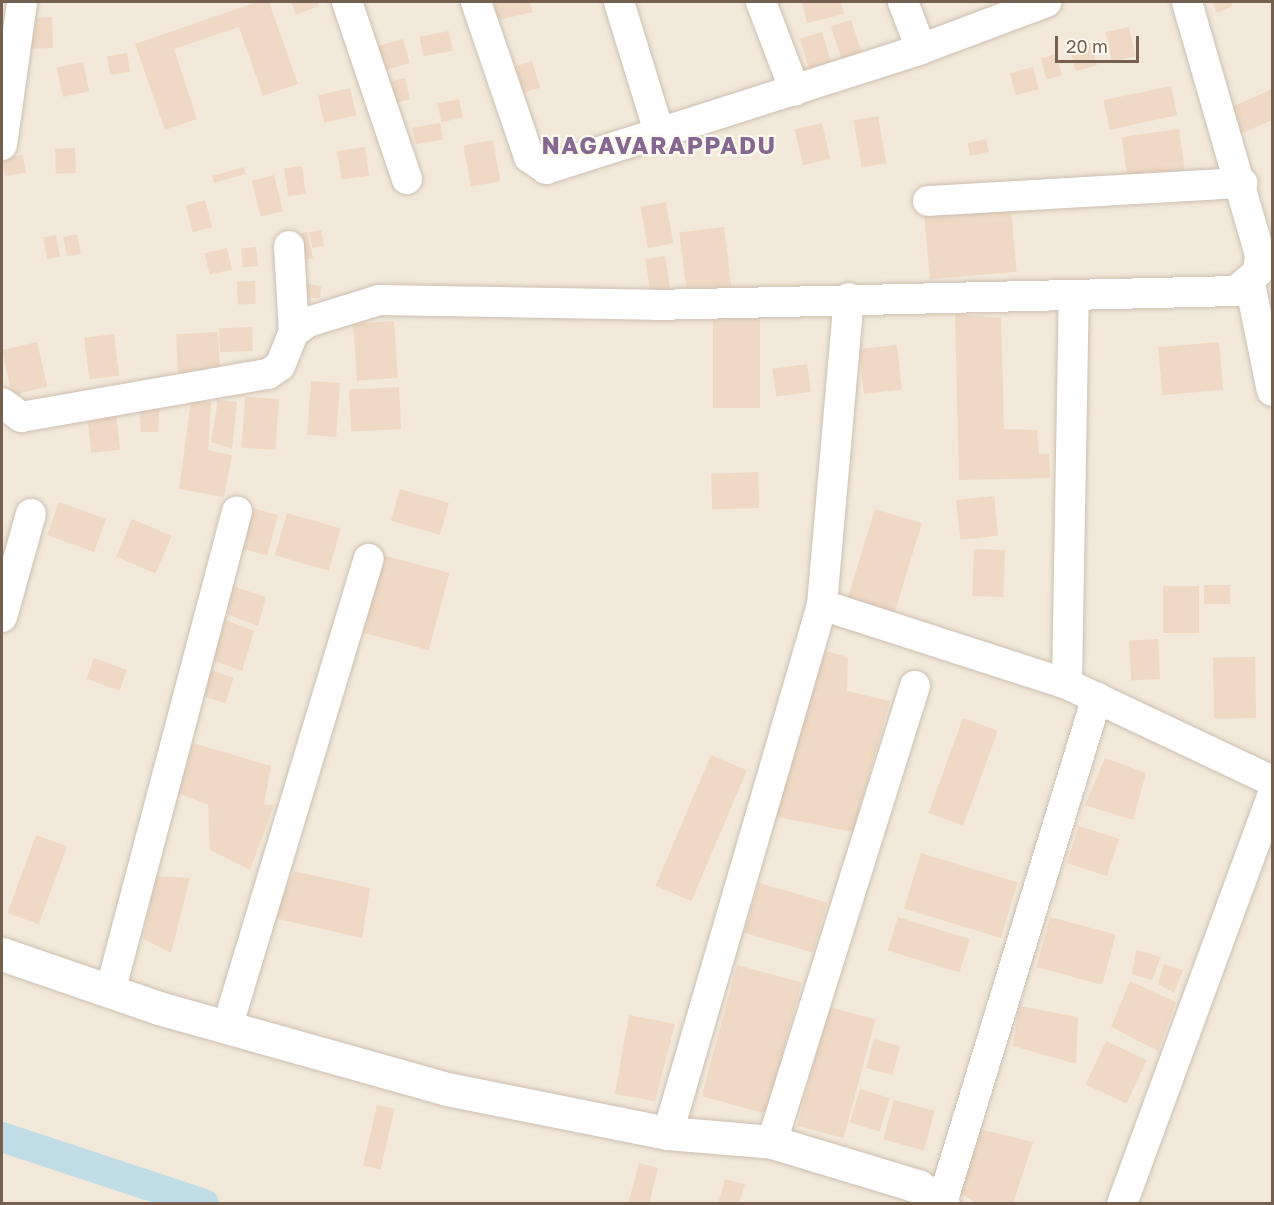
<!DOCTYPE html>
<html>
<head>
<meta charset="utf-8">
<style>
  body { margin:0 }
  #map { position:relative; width:1274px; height:1205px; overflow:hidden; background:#fbf6eb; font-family:"Golos Text",sans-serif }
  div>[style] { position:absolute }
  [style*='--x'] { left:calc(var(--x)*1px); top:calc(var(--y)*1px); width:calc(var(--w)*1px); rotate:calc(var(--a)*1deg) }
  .residential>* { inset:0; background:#f2e9da; transform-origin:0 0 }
  .canal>* { height:30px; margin:-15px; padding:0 15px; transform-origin:15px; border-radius:15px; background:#c0dce4 }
  .building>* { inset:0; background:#efd9c4; transform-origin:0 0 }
  .roads { filter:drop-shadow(0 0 2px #cdbfb1) drop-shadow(0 0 2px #cdbfb1) }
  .minor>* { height:30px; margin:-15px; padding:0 15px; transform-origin:15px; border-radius:15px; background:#fff }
  .secondary>* { height:33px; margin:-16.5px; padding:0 16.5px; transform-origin:16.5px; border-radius:16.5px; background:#fff }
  span { translate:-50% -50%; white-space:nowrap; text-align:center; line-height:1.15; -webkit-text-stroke:4.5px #fefaf1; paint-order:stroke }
  .district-label { font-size:24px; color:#866790; font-weight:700; letter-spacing:1.5px }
  .frame { position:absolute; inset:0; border:3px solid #75604f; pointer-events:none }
  .scale { position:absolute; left:1055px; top:36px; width:84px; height:27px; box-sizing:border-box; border:3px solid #75604f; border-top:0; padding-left:8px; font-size:18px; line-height:21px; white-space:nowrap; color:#75604f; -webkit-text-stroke:4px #fefaf1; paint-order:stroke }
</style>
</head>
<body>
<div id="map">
  <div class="residential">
    <div style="left:2px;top:2px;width:1270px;height:1201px"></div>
  </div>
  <div class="canal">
    <div style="--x:2;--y:1137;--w:213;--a:18.3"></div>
  </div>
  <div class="building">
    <div style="clip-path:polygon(257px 2px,269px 2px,298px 84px,263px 96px,239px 27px,174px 49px,197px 119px,165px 130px,135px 44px)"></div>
    <div style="clip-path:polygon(291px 2px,317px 2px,319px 6px,296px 15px)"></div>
    <div style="clip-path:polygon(489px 2px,530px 2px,533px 12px,494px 21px)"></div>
    <div style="clip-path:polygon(802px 2px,841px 2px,844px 14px,807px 23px)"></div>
    <div style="clip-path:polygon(1212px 2px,1231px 2px,1233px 6px,1217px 13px)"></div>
    <div style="left:52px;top:17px;width:31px;height:32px;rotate:88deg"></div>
    <div style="left:851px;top:20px;width:38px;height:21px;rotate:72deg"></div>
    <div style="left:1129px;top:27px;width:30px;height:24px;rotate:78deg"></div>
    <div style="left:449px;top:31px;width:20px;height:30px;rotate:79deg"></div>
    <div style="left:822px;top:32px;width:39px;height:23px;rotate:73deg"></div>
    <div style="left:403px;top:39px;width:25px;height:29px;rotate:74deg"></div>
    <div style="left:1091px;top:43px;width:23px;height:22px;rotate:75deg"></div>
    <div style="left:127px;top:53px;width:19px;height:20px;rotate:81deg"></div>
    <div style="left:1056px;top:54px;width:22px;height:16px;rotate:74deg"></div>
    <div style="left:532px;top:61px;width:28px;height:27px;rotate:73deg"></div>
    <div style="left:83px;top:62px;width:30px;height:27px;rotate:78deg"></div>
    <div style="left:1033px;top:67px;width:23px;height:24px;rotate:75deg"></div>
    <div style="left:405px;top:78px;width:22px;height:23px;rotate:77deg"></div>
    <div style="left:1171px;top:86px;width:30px;height:69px;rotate:78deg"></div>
    <div style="left:350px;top:88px;width:28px;height:33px;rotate:77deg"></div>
    <div style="clip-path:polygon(1272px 89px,1272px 120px,1229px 139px,1234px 106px)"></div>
    <div style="left:459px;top:99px;width:19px;height:22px;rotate:78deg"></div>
    <div style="left:878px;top:116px;width:48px;height:25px;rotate:80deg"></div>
    <div style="left:440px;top:123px;width:17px;height:28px;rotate:80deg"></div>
    <div style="left:822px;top:123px;width:37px;height:28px;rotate:77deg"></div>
    <div style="left:1179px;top:129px;width:44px;height:58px;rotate:82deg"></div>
    <div style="left:986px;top:139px;width:13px;height:19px;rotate:77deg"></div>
    <div style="left:493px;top:140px;width:42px;height:30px;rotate:80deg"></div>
    <div style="left:365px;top:147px;width:29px;height:28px;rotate:82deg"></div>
    <div style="left:75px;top:148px;width:25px;height:20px;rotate:88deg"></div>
    <div style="left:23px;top:155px;width:18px;height:21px;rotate:81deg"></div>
    <div style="left:302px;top:166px;width:28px;height:18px;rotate:82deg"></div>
    <div style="left:244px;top:167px;width:7px;height:33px;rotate:74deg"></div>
    <div style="left:274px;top:175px;width:37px;height:23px;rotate:76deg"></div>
    <div style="left:205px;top:200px;width:28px;height:20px;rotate:75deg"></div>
    <div style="left:666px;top:202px;width:42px;height:26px;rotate:80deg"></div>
    <div style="left:1011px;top:208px;width:64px;height:87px;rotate:85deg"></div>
    <div style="left:724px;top:227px;width:64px;height:45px;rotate:83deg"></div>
    <div style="left:321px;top:230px;width:16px;height:12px;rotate:79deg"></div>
    <div style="left:307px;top:232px;width:27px;height:16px;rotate:77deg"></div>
    <div style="left:77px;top:234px;width:20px;height:14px;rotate:79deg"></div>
    <div style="left:56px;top:235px;width:22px;height:13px;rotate:80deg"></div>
    <div style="left:256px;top:247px;width:19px;height:15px;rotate:84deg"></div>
    <div style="left:227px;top:248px;width:22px;height:23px;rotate:77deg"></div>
    <div style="left:665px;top:256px;width:45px;height:20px;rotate:81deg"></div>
    <div style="left:255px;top:281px;width:23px;height:18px;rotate:88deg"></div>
    <div style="clip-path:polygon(306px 284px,321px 286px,320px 298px,307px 298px)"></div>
    <div style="left:713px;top:313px;width:47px;height:95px"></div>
    <div style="clip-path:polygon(955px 314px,1001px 318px,1004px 429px,1037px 430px,1039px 454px,1049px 454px,1050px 478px,959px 480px)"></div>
    <div style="left:394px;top:321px;width:57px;height:41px;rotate:86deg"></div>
    <div style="left:252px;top:327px;width:24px;height:33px;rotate:88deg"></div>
    <div style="left:218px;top:332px;width:39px;height:42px;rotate:87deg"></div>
    <div style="left:114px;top:334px;width:42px;height:30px;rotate:83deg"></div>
    <div style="left:37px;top:342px;width:46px;height:36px;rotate:77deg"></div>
    <div style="left:1219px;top:342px;width:48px;height:61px;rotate:85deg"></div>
    <div style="left:897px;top:345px;width:45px;height:38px;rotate:84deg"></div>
    <div style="left:807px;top:364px;width:28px;height:35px;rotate:82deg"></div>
    <div style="left:311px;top:381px;width:29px;height:54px;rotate:4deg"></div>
    <div style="left:399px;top:387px;width:42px;height:50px;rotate:87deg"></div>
    <div style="left:279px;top:399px;width:51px;height:34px;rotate:94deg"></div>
    <div style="clip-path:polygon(218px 400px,237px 402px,232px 449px,211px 442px)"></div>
    <div style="clip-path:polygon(191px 401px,211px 402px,208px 450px,232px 455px,224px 497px,179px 489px)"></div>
    <div style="clip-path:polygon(139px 409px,159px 409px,158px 432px,141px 432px)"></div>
    <div style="left:116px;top:411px;width:39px;height:29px;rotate:84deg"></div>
    <div style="left:758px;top:472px;width:36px;height:47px;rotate:88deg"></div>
    <div style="left:400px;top:489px;width:51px;height:33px;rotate:16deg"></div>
    <div style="left:994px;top:496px;width:40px;height:38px;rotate:84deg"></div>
    <div style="left:59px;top:502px;width:50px;height:35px;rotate:20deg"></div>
    <div style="left:252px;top:508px;width:27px;height:42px;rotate:15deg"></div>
    <div style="left:875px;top:509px;width:49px;height:93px;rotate:17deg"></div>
    <div style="left:287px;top:513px;width:56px;height:44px;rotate:16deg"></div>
    <div style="left:132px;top:519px;width:43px;height:41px;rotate:23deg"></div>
    <div style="left:974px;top:549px;width:31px;height:47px;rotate:2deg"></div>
    <div style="left:375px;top:553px;width:77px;height:80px;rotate:15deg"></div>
    <div style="left:1204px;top:585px;width:26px;height:19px"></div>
    <div style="clip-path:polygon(233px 586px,266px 597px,258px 626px,227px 614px)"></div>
    <div style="left:1163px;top:586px;width:36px;height:47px"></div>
    <div style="clip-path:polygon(224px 619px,254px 631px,242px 671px,213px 660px)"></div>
    <div style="left:1158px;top:639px;width:40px;height:29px;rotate:87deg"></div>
    <div style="clip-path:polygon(818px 649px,848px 657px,847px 691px,890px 701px,853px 832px,767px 815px)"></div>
    <div style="left:1255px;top:657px;width:61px;height:42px;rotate:89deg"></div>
    <div style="left:94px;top:658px;width:35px;height:22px;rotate:20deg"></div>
    <div style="left:207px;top:669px;width:28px;height:27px;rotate:18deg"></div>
    <div style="left:963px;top:718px;width:37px;height:101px;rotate:20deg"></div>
    <div style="clip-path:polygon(193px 743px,271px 766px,264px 804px,274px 805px,250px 870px,210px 850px,208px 805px,178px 793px)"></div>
    <div style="left:711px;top:755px;width:39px;height:142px;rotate:23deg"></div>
    <div style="clip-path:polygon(1105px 758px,1146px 773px,1133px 820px,1085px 805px)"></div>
    <div style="left:1079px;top:826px;width:42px;height:39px;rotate:18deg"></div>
    <div style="left:36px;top:835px;width:33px;height:83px;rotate:20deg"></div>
    <div style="left:921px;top:853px;width:101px;height:58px;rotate:17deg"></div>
    <div style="clip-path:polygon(294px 871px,370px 888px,362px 938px,274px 918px)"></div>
    <div style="clip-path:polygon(156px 876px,190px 878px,171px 953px,143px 939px)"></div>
    <div style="left:759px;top:883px;width:71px;height:52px;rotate:16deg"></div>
    <div style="left:898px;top:917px;width:75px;height:35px;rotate:17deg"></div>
    <div style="left:1050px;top:917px;width:68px;height:52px;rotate:15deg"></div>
    <div style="clip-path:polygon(1136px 950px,1161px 957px,1152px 980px,1132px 974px)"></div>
    <div style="clip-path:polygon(1164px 964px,1183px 970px,1174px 993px,1158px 984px)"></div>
    <div style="left:737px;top:965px;width:67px;height:136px;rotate:15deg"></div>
    <div style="clip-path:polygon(1130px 981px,1176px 1002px,1158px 1051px,1111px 1027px)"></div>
    <div style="clip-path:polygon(1019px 1006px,1078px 1017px,1076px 1064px,1013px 1046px)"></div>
    <div style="left:829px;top:1007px;width:48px;height:123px;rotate:15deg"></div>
    <div style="clip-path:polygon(629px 1015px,675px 1024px,655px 1101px,615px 1094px)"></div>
    <div style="left:874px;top:1039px;width:27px;height:30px;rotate:15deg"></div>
    <div style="left:1106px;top:1041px;width:45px;height:48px;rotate:25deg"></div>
    <div style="left:860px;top:1089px;width:31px;height:35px;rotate:17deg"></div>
    <div style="left:894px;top:1100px;width:42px;height:41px;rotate:15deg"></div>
    <div style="left:377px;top:1105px;width:18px;height:62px;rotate:13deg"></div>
    <div style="clip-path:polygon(980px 1129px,1033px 1142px,1013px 1204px,978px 1204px,959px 1193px)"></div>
    <div style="clip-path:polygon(639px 1163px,658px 1168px,649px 1204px,628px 1204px)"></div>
    <div style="clip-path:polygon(725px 1179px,745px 1184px,739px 1204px,718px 1204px)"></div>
  </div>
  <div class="roads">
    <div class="minor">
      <div style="--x:347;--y:2;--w:187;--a:71.3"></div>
      <div style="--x:476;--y:2;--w:164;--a:71.1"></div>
      <div style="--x:529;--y:157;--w:21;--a:35"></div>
      <div style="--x:546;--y:169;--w:394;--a:-17.7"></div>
      <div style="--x:921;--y:49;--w:134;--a:-20.6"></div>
      <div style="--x:619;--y:2;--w:139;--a:72.9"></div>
      <div style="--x:761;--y:2;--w:95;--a:69.1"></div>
      <div style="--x:903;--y:2;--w:50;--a:69"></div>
      <div style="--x:2;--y:145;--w:144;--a:-82"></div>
      <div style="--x:928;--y:201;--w:315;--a:-3.3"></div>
      <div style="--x:289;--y:246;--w:86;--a:86.7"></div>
      <div style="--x:1250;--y:284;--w:109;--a:78.4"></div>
      <div style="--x:2;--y:403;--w:24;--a:36"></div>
      <div style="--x:21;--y:417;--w:251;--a:-9.9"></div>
      <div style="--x:268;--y:374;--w:14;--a:-34"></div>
      <div style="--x:280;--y:366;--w:37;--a:-68"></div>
      <div style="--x:294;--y:332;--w:17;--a:-36"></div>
      <div style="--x:308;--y:322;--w:74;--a:-17.2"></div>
      <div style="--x:379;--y:300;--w:276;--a:1"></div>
      <div style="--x:655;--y:305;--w:581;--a:-1.38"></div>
      <div style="--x:1236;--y:291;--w:29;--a:-41"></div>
      <div style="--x:1258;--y:272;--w:17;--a:-83"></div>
      <div style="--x:1260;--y:255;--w:263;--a:-106.1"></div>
      <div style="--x:822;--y:605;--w:257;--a:17.9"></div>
      <div style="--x:1067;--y:684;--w:227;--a:25.3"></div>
      <div style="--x:2;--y:617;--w:107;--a:-74.3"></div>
      <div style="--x:1067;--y:684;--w:386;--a:-89"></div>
      <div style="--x:110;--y:992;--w:497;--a:-75.2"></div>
      <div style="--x:227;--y:1028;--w:490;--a:-73.2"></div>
      <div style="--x:668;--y:1133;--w:550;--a:-73.74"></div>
      <div style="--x:822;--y:605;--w:308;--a:-85"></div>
      <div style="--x:772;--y:1142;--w:478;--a:-72.6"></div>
      <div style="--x:942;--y:1203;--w:529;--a:-72.97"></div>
      <div style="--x:1122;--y:1204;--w:434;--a:-69.8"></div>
    </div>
    <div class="secondary">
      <div style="--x:2;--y:954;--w:166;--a:19"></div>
      <div style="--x:159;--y:1008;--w:299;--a:15.7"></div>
      <div style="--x:447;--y:1089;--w:225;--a:11.3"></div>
      <div style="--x:668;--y:1133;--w:104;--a:4.9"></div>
      <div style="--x:772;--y:1142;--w:152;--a:16.8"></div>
      <div style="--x:918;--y:1186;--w:31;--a:36"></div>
    </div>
  </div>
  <div class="district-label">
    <span style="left:659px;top:145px">NAGAVARAPPADU</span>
  </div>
  <div class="frame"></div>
  <div class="scale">20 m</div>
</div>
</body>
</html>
